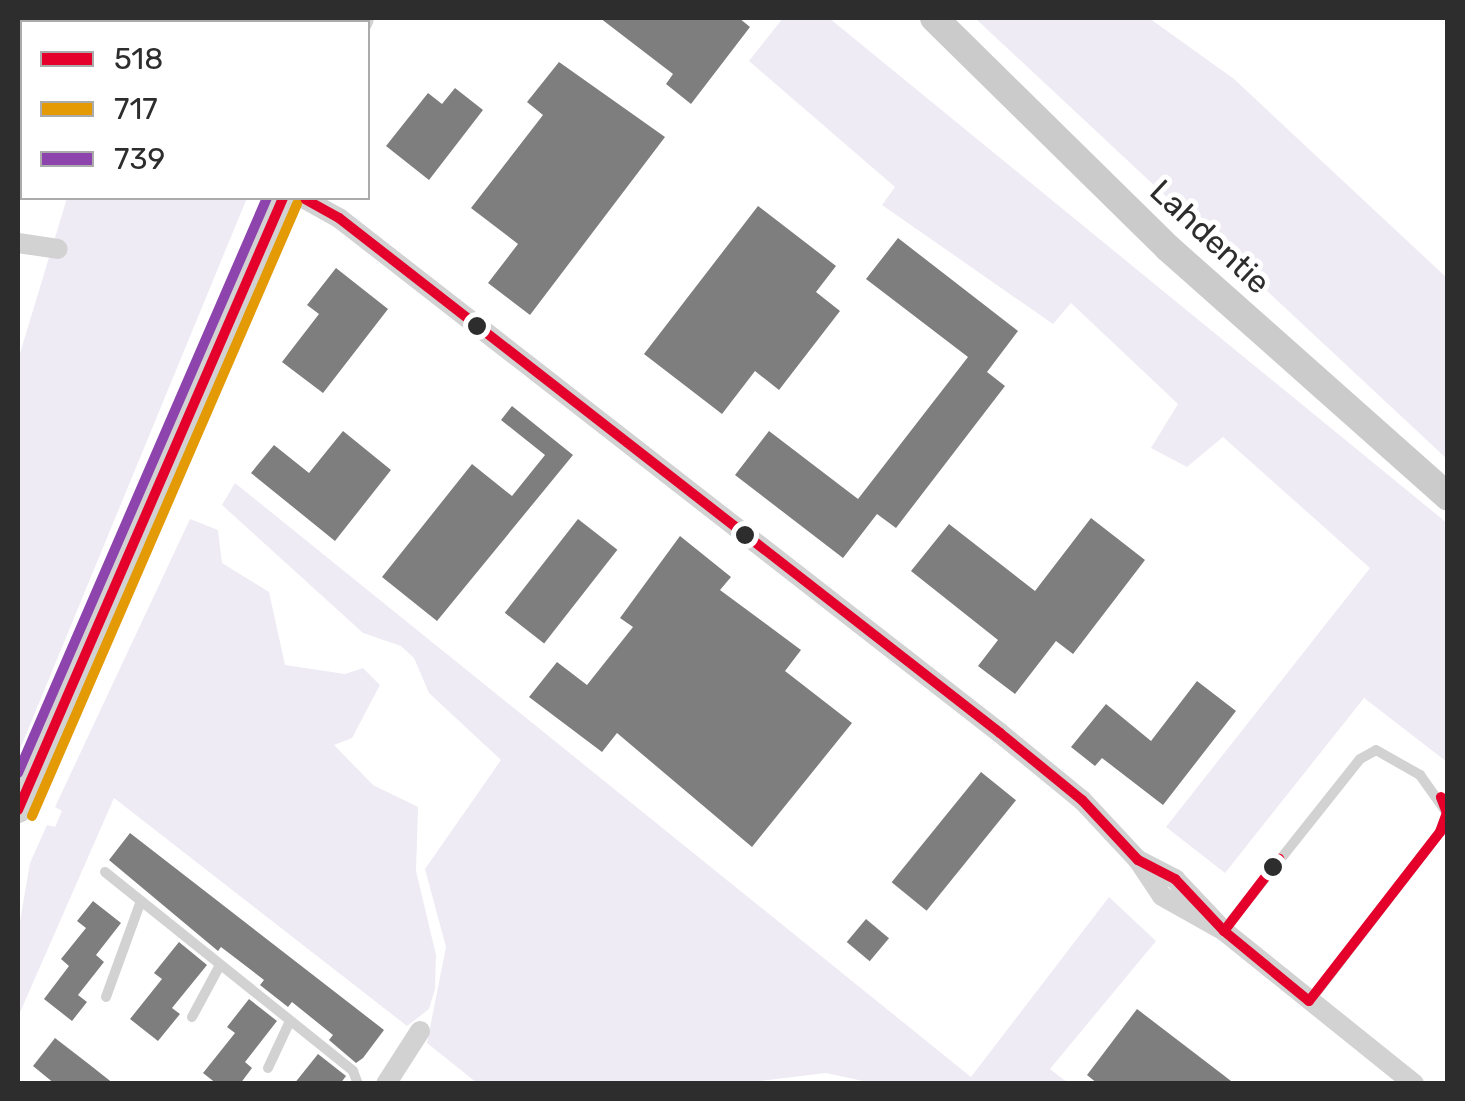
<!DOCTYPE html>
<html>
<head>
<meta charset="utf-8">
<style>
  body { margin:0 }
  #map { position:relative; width:1465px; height:1101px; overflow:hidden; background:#fff; font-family:Rubik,sans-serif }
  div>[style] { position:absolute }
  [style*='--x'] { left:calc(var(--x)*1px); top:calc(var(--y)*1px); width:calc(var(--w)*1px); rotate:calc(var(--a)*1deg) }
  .green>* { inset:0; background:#eeebf4 }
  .building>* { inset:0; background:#7e7e7e; transform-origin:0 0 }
  .service>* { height:10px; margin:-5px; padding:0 5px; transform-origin:5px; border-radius:5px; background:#d2d2d2 }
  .minor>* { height:20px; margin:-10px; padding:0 10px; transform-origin:10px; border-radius:10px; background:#d2d2d2 }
  .tertiary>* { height:25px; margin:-12.5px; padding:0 12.5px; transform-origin:12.5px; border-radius:12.5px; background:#d2d2d2 }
  .secondary>* { height:28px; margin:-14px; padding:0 14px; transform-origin:14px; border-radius:14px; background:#cbcbcb }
  .bus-1>* { height:10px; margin:-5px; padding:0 5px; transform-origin:5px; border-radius:5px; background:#e4002b }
  .bus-2>* { height:10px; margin:-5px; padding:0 5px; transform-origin:5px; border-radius:5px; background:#e39a04 }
  .bus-3>* { height:10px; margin:-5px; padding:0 5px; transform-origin:5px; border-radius:5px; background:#8e44ad }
  .dots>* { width:28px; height:28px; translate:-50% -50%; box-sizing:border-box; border:5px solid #fff; border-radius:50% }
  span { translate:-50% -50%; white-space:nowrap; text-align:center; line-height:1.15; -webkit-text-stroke:10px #fff; paint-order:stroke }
  .street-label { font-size:32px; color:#2d2d2d }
  .frame { position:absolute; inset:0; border:20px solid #2d2d2d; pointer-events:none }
  .legend { position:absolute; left:20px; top:20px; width:350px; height:180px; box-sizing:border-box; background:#fff; border:2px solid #ababab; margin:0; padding:12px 18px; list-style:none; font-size:30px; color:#2d2d2d }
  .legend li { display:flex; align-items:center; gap:20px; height:50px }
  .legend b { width:50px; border:2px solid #ababab }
</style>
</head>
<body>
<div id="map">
  <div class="green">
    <div style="clip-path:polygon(124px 18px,321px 18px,122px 22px)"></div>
    <div style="clip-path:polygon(783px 18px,829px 18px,1447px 523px,1447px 762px,1364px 698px,1225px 873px,1166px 827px,1370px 568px,1223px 437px,1187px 467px,1151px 448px,1178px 404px,1071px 303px,1053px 324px,882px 205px,895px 187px,749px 61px)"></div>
    <div style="clip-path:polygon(975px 18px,1149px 18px,1234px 79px,1447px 278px,1447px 459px)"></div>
    <div style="clip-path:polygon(67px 198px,247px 198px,18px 754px,18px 360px)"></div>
    <div style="clip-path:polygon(235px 483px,971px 1077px,1109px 897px,1156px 941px,1050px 1069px,1068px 1083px,877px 1084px,826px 1073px,736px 1084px,477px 1083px,427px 1043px,446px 947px,425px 869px,501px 760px,429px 693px,414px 658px,401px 646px,363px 633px,222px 505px)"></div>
    <div style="clip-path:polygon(190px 519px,218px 530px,222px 563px,269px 592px,285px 665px,345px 674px,363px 668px,380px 685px,352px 738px,334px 745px,373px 785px,418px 807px,416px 871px,436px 955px,435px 989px,429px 1009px,407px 1026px,114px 798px,18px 1017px,18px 933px,30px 863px,47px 825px,55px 827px,62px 811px,55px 807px)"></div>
  </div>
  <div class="building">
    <div style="clip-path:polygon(600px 18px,739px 18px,750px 27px,691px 104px,666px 84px,673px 74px)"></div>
    <div style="clip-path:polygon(559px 62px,665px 137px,530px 315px,488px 283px,518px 244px,471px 208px,543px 115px,527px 102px)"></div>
    <div style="clip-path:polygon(455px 88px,483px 110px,429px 180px,386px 146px,428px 93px,442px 104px)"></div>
    <div style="clip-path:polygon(758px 206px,836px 266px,816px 292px,840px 311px,779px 390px,755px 371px,722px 414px,644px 354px)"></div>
    <div style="clip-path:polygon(898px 238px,1018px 331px,987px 372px,1005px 386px,896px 528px,877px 514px,843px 558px,735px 475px,769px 431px,858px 499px,968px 357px,866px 279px)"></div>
    <div style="clip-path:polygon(336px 268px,388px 309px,323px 393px,282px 362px,319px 314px,307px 305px)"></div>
    <div style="clip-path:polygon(512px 406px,573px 455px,437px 621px,382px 577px,472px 464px,512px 496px,545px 455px,501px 420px)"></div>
    <div style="clip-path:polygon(343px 431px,391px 470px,335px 541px,251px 473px,274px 445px,309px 473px)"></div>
    <div style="clip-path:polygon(1091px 518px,1145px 560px,1073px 654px,1056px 641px,1015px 694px,978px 666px,998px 640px,911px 571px,949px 524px,1035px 591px)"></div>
    <div style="left:578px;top:519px;width:50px;height:119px;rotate:38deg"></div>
    <div style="clip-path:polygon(680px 536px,731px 577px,720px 590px,801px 650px,785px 671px,852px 723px,752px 847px,617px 733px,602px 752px,529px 697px,557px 662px,587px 685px,633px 627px,620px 618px)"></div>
    <div style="clip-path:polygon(1197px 681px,1236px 711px,1163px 805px,1102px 758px,1095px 766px,1071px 747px,1106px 704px,1151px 741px)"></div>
    <div style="left:981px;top:772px;width:45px;height:142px;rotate:39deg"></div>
    <div style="clip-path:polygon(130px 833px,384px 1030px,363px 1058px,356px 1063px,329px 1040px,333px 1035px,292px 1002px,288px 1007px,260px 985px,264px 980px,221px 947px,218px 951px,109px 860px)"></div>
    <div style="clip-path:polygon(93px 901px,121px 923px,96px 955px,104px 962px,78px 995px,87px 1002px,72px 1021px,44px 999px,69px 966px,61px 959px,86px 928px,77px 921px)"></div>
    <div style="left:866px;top:919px;width:30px;height:30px;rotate:40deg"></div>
    <div style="clip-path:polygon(179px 942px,207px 965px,172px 1008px,180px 1014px,158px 1041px,130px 1019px,162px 979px,154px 973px)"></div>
    <div style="clip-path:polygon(249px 999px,277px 1021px,245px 1062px,252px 1068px,240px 1084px,217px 1084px,203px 1073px,235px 1033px,227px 1027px)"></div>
    <div style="clip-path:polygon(1137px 1009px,1235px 1084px,1098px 1084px,1087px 1075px)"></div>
    <div style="clip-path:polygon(55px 1038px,90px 1065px,114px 1084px,55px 1084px,33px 1066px)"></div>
    <div style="clip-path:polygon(318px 1054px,346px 1076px,340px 1084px,294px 1084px)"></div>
  </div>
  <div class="service">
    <div style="--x:105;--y:872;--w:318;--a:38.7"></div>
    <div style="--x:353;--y:1071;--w:14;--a:69"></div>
    <div style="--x:1224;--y:930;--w:218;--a:-51.5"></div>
    <div style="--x:1360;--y:759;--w:18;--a:-29"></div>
    <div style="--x:1376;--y:750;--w:51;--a:29.6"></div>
    <div style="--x:1420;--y:775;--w:47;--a:54.6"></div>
    <div style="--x:1447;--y:813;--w:20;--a:110"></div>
    <div style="--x:1440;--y:832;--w:213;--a:127.6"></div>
    <div style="--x:106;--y:997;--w:102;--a:-70"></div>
    <div style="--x:192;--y:1017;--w:59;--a:-61.7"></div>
    <div style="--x:268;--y:1068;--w:52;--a:-64.9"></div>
  </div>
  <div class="minor">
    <div style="--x:303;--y:198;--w:41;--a:29.1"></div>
    <div style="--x:339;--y:218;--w:838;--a:37.92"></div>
    <div style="--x:1000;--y:733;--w:106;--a:39.3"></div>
    <div style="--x:1082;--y:800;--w:82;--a:47"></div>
    <div style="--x:1138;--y:860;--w:43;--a:56.3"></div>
    <div style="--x:1162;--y:896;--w:71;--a:29.4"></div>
    <div style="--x:18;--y:243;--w:40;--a:8.5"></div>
    <div style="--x:1138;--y:860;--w:42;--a:27.2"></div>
    <div style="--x:1175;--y:879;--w:71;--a:46.7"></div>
    <div style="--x:1224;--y:931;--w:244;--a:38.8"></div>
    <div style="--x:386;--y:1084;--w:63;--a:-57.3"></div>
  </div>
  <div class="tertiary">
    <div style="--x:359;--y:22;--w:4;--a:-63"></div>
    <div style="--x:18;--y:810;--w:667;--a:-66.59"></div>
  </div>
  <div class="secondary">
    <div style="--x:934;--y:18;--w:328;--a:44.5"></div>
    <div style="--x:1168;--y:248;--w:375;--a:41.6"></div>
  </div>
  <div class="bus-1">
    <div style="--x:303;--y:198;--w:41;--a:29.1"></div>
    <div style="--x:339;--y:218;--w:838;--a:37.92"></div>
    <div style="--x:1000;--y:733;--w:106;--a:39.3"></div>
    <div style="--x:1082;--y:800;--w:82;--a:47"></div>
    <div style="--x:1138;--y:860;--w:42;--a:27.2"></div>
    <div style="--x:1175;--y:879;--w:71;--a:46.7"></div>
    <div style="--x:1224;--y:931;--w:110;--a:39.5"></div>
    <div style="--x:1309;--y:1001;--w:214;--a:-52.2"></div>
    <div style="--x:1440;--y:832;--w:20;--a:-70"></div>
    <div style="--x:1447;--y:813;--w:17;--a:-111"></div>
    <div style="--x:18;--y:810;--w:667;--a:-66.59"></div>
    <div style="--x:1224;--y:931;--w:91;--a:-52.6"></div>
  </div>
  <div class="bus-2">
    <div style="--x:32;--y:816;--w:667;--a:-66.59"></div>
  </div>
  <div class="bus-3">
    <div style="--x:18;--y:773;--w:627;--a:-66.59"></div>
  </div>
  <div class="dots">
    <div style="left:477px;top:326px;background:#2d2d2d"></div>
    <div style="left:745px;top:535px;background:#2d2d2d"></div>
    <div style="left:1273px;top:867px;background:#2d2d2d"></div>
  </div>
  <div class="street-label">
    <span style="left:1210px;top:237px;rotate:43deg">Lahdentie</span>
  </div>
  <div class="frame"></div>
  <ul class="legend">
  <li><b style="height:12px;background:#e4002b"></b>518</li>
  <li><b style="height:12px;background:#e39a04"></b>717</li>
  <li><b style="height:12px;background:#8e44ad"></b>739</li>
  </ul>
</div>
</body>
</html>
